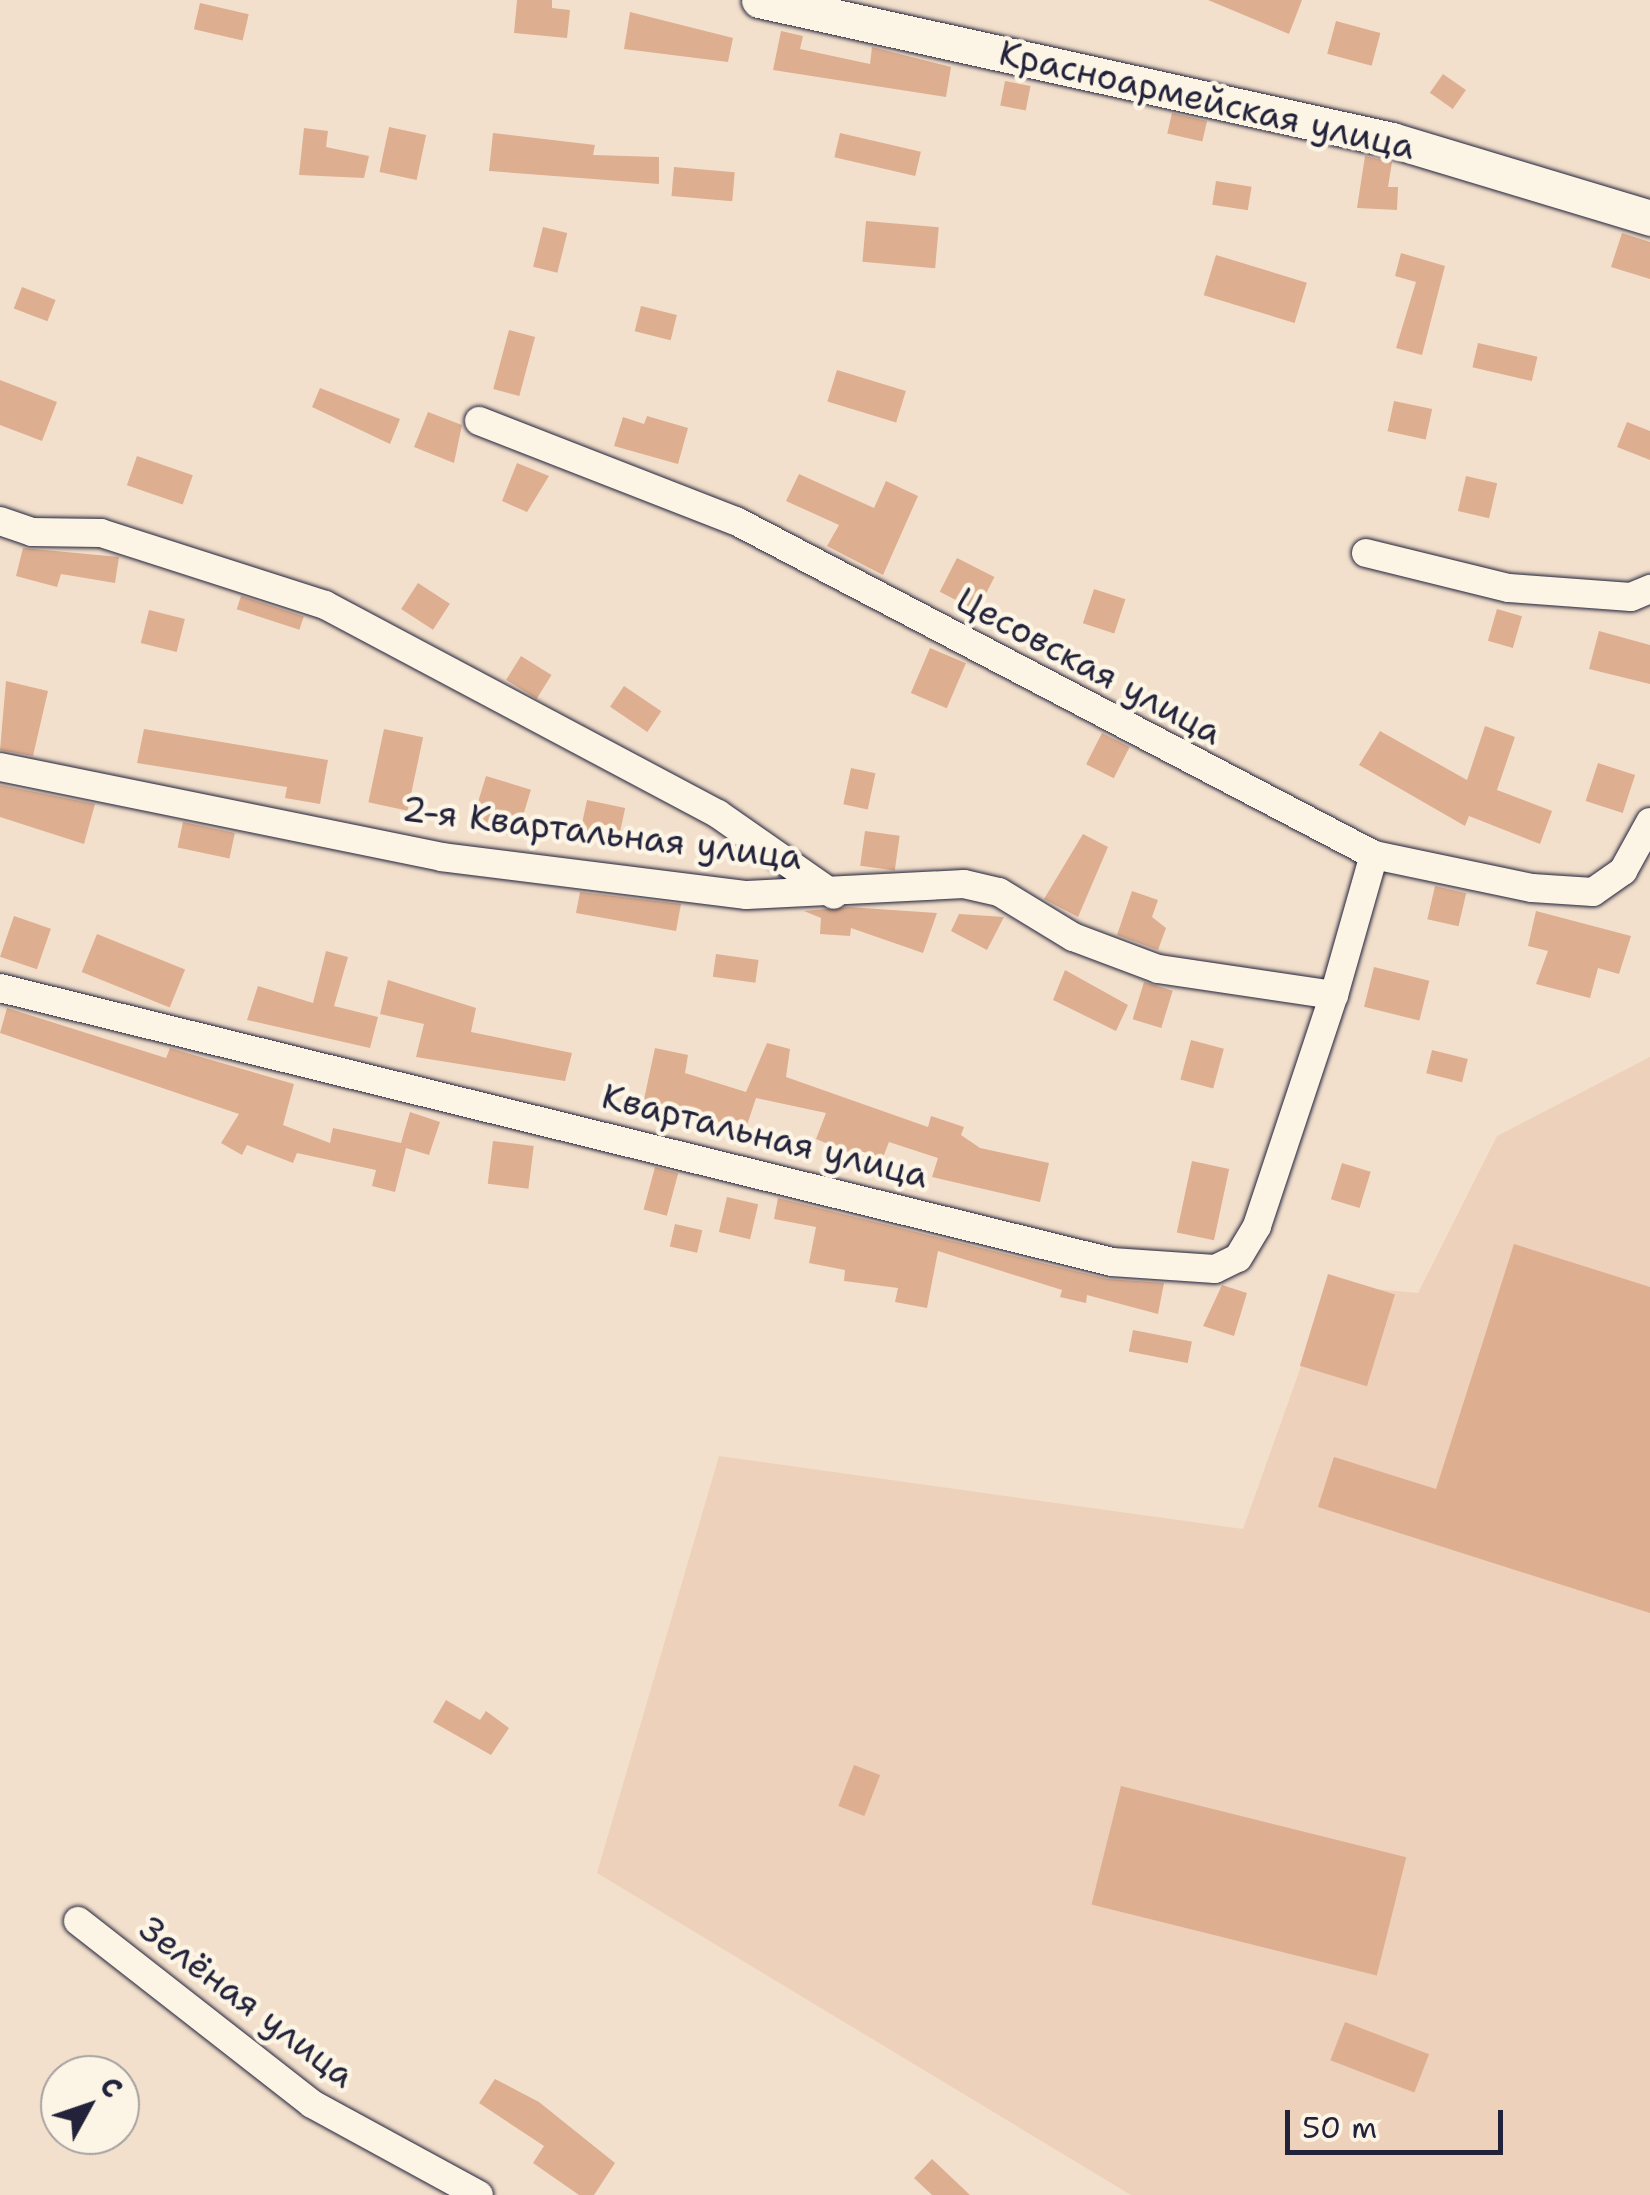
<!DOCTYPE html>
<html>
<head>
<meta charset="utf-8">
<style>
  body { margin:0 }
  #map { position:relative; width:1650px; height:2195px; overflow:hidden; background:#f3e0cc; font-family:"Shantell Sans",sans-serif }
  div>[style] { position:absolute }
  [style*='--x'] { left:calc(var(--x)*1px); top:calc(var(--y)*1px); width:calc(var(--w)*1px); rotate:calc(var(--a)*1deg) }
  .built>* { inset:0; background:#edd1ba }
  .building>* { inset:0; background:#deae90; transform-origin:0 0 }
  .roads { filter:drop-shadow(0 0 2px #22223b) drop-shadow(0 0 2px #22223b) }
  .minor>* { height:28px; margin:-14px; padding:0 14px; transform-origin:14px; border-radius:14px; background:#fcf5e5 }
  .tertiary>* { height:35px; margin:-17.5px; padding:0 17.5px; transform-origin:17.5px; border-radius:17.5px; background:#fcf5e5 }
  span { translate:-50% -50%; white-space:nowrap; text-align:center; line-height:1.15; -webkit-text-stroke:9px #fcf5e5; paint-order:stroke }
  .street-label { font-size:35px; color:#22223b }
  .north { position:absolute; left:40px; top:2055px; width:100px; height:100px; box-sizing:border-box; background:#fcf5e5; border:2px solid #a5a1a1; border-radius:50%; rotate:50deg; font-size:28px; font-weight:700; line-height:40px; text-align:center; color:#22223b }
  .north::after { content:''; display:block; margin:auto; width:35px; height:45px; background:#22223b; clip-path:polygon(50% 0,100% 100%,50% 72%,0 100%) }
  .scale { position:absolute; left:1285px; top:2110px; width:218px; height:45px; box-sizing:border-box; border:5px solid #22223b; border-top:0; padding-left:12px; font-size:30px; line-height:35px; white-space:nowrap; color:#22223b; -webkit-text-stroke:8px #fcf5e5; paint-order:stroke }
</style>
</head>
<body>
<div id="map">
  <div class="built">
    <div style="clip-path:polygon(1650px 1057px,1650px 2195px,1131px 2195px,597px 1873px,719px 1456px,1243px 1529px,1330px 1285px,1418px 1293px,1497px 1136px)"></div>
  </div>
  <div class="building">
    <div style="clip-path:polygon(517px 0,552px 0,552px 8px,570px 10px,567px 38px,514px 33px)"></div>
    <div style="clip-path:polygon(1208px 0,1302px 0,1289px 34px)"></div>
    <div style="left:200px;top:3px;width:50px;height:27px;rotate:13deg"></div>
    <div style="clip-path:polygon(630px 12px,733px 38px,728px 62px,624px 49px)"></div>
    <div style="left:1336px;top:21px;width:46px;height:34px;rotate:15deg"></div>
    <div style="clip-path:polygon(781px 31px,803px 36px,800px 49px,870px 64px,872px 47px,951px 67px,946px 97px,773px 70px)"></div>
    <div style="left:1443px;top:74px;width:28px;height:23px;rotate:35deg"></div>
    <div style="left:1005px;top:81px;width:26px;height:25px;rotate:11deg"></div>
    <div style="left:1172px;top:113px;width:36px;height:21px;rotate:13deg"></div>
    <div style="left:389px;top:127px;width:38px;height:46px;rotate:12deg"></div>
    <div style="clip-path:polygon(304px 128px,328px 131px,326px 147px,369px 156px,364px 178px,299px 175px)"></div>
    <div style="clip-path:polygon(493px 133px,595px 145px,593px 155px,659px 157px,659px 184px,489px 171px)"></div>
    <div style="left:840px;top:133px;width:83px;height:25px;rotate:13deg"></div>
    <div style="clip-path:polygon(1365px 156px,1392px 162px,1388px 187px,1398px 187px,1397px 210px,1357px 208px)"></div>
    <div style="left:674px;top:167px;width:61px;height:29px;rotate:5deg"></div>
    <div style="left:1216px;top:181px;width:36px;height:24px;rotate:9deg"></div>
    <div style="left:866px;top:221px;width:73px;height:41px;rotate:5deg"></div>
    <div style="left:543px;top:227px;width:25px;height:41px;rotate:14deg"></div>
    <div style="clip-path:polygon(1622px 233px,1650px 242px,1650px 279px,1611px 267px)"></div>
    <div style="clip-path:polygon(1401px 253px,1445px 266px,1422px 355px,1396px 348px,1416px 282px,1395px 276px)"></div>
    <div style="left:1216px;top:255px;width:95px;height:42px;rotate:17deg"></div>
    <div style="left:22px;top:287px;width:36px;height:23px;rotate:21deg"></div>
    <div style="left:641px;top:306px;width:37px;height:26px;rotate:14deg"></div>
    <div style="left:509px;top:330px;width:27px;height:61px;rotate:15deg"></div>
    <div style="left:1478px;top:343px;width:61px;height:25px;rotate:13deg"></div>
    <div style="left:837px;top:370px;width:72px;height:33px;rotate:17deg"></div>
    <div style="clip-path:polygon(0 380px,57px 402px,42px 441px,0 425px)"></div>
    <div style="clip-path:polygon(320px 388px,400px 419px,390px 444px,312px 407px)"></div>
    <div style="left:1394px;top:401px;width:39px;height:31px;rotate:12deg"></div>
    <div style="clip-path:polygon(428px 412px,462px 425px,454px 463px,414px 447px)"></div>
    <div style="clip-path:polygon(647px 416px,688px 428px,678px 464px,614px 446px,623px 417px,644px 424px)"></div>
    <div style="clip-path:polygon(1627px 422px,1650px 431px,1650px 460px,1617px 447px)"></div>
    <div style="left:137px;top:456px;width:59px;height:31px;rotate:19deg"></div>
    <div style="clip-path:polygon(517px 463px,549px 476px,527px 512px,502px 501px)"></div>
    <div style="clip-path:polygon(799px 474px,874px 508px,886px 481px,918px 496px,883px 575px,827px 546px,839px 525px,786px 501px)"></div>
    <div style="left:1466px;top:476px;width:32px;height:36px;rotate:13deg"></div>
    <div style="clip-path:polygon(23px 548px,119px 557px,115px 583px,61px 574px,57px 587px,16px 576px)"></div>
    <div style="left:957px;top:558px;width:42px;height:38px;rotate:27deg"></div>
    <div style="left:418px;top:583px;width:38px;height:31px;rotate:33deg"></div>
    <div style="left:1094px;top:589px;width:33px;height:36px;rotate:18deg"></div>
    <div style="left:241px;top:596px;width:66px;height:14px;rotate:18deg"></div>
    <div style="left:1497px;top:609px;width:26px;height:33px;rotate:16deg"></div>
    <div style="left:149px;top:610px;width:37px;height:34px;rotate:14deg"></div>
    <div style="clip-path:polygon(1599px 631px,1650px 645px,1650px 684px,1589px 669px)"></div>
    <div style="left:930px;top:648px;width:39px;height:49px;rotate:23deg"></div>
    <div style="left:521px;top:656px;width:36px;height:28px;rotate:32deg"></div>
    <div style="clip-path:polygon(6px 681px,48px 691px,33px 756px,0 750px)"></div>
    <div style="left:624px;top:686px;width:45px;height:25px;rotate:34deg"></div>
    <div style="clip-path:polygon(1485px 726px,1515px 737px,1497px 790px,1552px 811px,1540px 844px,1469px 816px,1465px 826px,1359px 765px,1380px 731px,1467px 780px)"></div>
    <div style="clip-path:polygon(144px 729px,328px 760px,320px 804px,285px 798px,287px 787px,137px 763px)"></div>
    <div style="left:384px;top:729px;width:40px;height:75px;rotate:12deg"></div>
    <div style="left:1102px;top:733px;width:31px;height:35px;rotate:27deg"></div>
    <div style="left:1598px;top:763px;width:39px;height:40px;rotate:18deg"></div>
    <div style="left:851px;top:768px;width:25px;height:37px;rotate:12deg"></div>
    <div style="left:486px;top:776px;width:47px;height:50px;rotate:17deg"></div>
    <div style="clip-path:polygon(0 785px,95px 804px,84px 844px,0 817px)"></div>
    <div style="left:587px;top:800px;width:39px;height:36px;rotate:12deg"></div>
    <div style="left:183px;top:822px;width:53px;height:26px;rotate:12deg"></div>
    <div style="left:865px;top:831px;width:35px;height:35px;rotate:8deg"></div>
    <div style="clip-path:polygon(1083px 834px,1108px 847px,1078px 917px,1044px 899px)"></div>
    <div style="left:1435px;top:886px;width:32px;height:34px;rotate:13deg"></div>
    <div style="clip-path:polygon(1132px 891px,1158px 900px,1152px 917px,1166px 928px,1158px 950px,1117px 935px)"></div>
    <div style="clip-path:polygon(580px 892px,681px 904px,676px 931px,576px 913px)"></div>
    <div style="clip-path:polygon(848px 907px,937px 913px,923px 953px,851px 928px,850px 936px,820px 934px,821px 918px,804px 911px)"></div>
    <div style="clip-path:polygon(1536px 911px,1631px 936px,1619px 974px,1598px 968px,1590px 998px,1536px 984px,1548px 951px,1528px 946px)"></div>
    <div style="clip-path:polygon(959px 914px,1004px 917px,987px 950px,951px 931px)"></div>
    <div style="left:14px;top:916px;width:39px;height:43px;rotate:19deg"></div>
    <div style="left:97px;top:934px;width:95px;height:41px;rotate:22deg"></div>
    <div style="clip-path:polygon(326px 951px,348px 957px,334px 1006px,378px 1017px,370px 1048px,247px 1020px,258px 986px,313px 1003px)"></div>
    <div style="left:716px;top:954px;width:43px;height:23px;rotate:8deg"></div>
    <div style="left:1374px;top:967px;width:57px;height:41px;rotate:14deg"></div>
    <div style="clip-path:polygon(1065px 970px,1128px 1005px,1116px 1031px,1053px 1000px)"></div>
    <div style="clip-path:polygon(388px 980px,476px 1008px,471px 1032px,572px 1053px,565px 1081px,416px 1057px,424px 1024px,380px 1014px)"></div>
    <div style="left:1144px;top:982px;width:30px;height:39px;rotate:17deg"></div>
    <div style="clip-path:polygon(7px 1008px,166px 1058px,170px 1048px,294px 1084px,283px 1125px,330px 1143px,333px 1128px,401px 1143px,410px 1112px,440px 1122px,429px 1155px,406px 1148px,395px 1192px,372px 1186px,376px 1170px,297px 1153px,293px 1163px,247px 1145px,242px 1155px,221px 1143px,239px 1114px,0 1033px)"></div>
    <div style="left:1191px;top:1040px;width:34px;height:41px;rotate:15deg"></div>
    <div style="clip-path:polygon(767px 1043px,790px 1049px,786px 1077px,928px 1127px,931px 1116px,964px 1127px,961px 1135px,980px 1148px,1049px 1163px,1040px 1202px,932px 1177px,938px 1158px,889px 1142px,880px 1165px,816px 1139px,826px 1113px,756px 1098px,746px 1128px,643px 1104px,655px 1048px,688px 1055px,685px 1073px,746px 1092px)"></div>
    <div style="left:1432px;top:1050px;width:37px;height:24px;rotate:14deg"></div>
    <div style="left:493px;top:1141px;width:41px;height:43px;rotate:7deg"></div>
    <div style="left:1192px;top:1161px;width:38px;height:73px;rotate:12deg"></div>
    <div style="left:1342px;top:1163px;width:30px;height:38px;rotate:17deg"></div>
    <div style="left:655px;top:1167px;width:24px;height:44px;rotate:15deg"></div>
    <div style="left:727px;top:1197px;width:32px;height:36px;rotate:13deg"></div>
    <div style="clip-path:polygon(778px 1198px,1108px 1279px,1164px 1283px,1158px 1314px,1087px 1295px,1086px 1303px,1060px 1297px,1062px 1290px,938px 1251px,927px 1308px,895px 1302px,898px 1288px,844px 1281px,845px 1270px,809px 1263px,816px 1227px,774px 1219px)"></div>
    <div style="left:675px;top:1224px;width:28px;height:23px;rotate:13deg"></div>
    <div style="clip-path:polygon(1514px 1244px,1650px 1287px,1650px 1613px,1318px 1507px,1334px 1457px,1436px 1489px)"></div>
    <div style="left:1328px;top:1274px;width:70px;height:96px;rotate:17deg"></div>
    <div style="clip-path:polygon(1222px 1285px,1247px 1293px,1234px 1336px,1203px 1326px)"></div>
    <div style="left:1133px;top:1330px;width:60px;height:22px;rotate:11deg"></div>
    <div style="clip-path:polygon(446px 1700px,480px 1720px,486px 1711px,509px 1728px,491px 1755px,433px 1722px)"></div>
    <div style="left:854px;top:1765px;width:28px;height:44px;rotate:21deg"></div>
    <div style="left:1121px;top:1786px;width:294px;height:122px;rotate:14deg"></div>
    <div style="left:1345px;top:2022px;width:90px;height:41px;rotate:21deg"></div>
    <div style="clip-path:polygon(495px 2079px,539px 2102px,615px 2163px,594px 2195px,579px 2195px,533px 2163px,544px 2146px,479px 2103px)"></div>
    <div style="clip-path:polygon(932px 2159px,970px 2195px,932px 2195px,914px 2178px)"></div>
  </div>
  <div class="roads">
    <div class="minor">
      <div style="--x:479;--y:421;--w:276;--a:21.3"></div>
      <div style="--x:736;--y:521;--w:720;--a:27.63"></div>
      <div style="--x:1374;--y:855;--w:161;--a:11.8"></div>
      <div style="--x:1532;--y:888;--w:61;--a:3.8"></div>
      <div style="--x:1593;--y:892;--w:37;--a:-35"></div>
      <div style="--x:1623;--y:871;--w:56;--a:-61.1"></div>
      <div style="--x:0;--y:521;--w:34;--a:19"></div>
      <div style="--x:32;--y:532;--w:69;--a:0.8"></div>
      <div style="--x:101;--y:533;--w:235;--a:17.8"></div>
      <div style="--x:325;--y:605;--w:445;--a:28"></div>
      <div style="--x:718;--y:814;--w:141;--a:34.9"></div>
      <div style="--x:1366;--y:553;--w:147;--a:13.8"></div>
      <div style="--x:1509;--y:588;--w:122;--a:4.2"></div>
      <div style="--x:1631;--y:597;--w:21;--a:-23"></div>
      <div style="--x:0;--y:767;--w:450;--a:11.5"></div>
      <div style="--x:441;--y:857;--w:308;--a:7.1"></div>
      <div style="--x:747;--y:895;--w:217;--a:-2.9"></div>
      <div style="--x:964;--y:884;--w:36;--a:13"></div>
      <div style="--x:999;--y:892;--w:87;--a:31.3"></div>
      <div style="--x:1073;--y:937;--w:91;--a:20.6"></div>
      <div style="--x:1158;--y:969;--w:178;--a:8.4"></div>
      <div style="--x:1334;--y:995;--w:146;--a:-74.1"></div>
      <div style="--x:0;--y:988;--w:1145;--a:13.84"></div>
      <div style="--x:1112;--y:1262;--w:103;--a:3.9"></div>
      <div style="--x:1215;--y:1269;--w:25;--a:-26"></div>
      <div style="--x:1238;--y:1258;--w:37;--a:-59"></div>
      <div style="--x:1257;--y:1226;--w:243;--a:-71.6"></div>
      <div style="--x:78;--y:1921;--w:297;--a:38"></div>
      <div style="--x:312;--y:2104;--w:190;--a:28.6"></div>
    </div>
    <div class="tertiary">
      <div style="--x:759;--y:0;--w:648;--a:12.47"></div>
      <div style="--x:1392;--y:140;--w:270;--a:16.8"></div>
    </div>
  </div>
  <div class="street-label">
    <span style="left:1207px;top:100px;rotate:13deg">Красноармейская улица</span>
    <span style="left:1089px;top:666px;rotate:28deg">Цесовская улица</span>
    <span style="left:602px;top:833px;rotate:7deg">2-я Квартальная улица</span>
    <span style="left:765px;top:1136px;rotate:14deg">Квартальная улица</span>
    <span style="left:247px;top:2002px;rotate:37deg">Зелёная улица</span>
  </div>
  <div class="north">С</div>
  <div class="scale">50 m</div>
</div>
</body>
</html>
